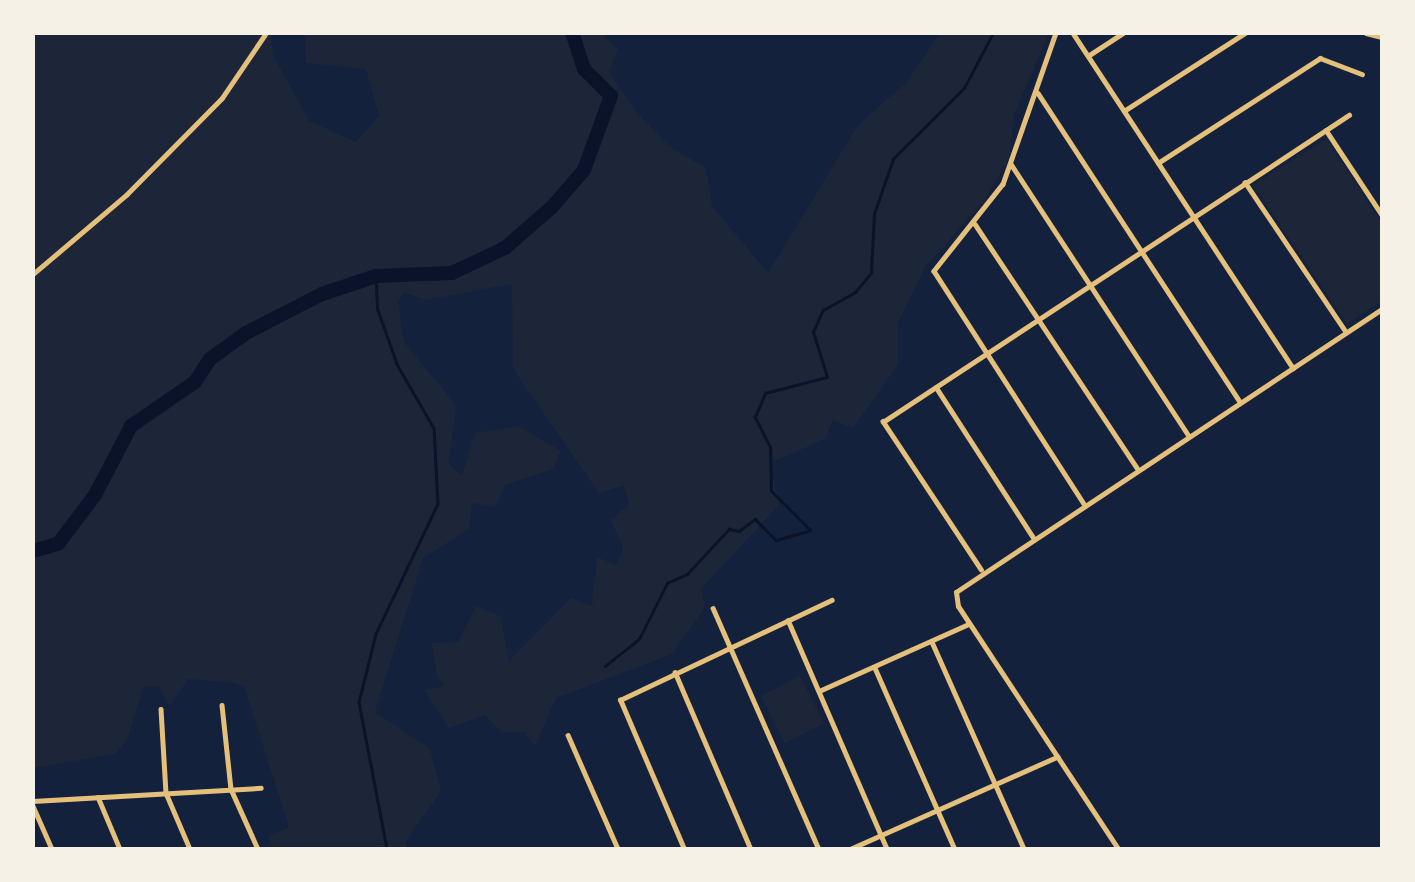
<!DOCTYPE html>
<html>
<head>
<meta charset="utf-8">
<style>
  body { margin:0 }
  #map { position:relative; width:1415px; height:882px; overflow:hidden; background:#14213d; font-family:Figtree,sans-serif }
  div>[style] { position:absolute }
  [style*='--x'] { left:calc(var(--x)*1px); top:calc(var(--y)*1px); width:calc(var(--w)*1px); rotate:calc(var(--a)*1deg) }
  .green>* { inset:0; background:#1d2539; transform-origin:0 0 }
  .stream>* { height:2.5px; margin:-1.25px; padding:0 1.25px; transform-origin:1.25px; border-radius:1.25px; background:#0b132b }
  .river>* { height:14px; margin:-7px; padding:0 7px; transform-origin:7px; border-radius:7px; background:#0b132b }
  .minor>* { height:4.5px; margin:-2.25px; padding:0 2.25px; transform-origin:2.25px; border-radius:2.25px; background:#e5c07b }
  .tertiary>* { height:5px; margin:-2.5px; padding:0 2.5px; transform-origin:2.5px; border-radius:2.5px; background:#e5c07b }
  span { translate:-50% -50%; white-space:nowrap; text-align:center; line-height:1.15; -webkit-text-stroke:7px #f6f1e7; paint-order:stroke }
  .frame { position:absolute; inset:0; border:35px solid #f6f1e7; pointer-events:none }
</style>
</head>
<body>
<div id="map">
  <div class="green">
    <div style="clip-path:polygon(33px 33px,271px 33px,273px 55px,309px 121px,356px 142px,379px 116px,366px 69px,306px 63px,305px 33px,601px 33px,618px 49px,609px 72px,636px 112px,670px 147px,706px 168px,712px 206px,768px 273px,858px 125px,906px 83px,940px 33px,1049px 33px,1014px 114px,1009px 159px,984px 201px,925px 267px,898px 323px,898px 365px,853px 428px,833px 420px,825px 439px,770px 463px,779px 505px,701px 589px,705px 607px,672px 654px,556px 698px,535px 746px,524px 732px,502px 732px,485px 715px,449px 728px,424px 690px,445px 686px,437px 677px,432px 643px,458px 642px,476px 606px,500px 616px,509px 661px,571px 598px,592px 606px,597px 557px,616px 565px,623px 548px,611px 520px,629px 504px,624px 485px,599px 493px,513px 369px,512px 284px,426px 300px,403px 292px,398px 302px,404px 342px,456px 405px,449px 464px,462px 476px,475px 433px,518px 426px,561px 451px,553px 469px,505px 485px,496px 507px,472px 503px,469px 529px,423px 558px,375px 712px,430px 749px,441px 791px,406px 841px,407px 849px,274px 849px,268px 837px,289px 827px,244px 686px,235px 683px,188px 679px,170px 706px,158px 686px,143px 687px,127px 740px,115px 754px,33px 768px)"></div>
    <div style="clip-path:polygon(1326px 139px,1382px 224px,1382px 301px,1347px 324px,1253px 185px)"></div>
    <div style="left:800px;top:676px;width:53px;height:44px;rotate:63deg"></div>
  </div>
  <div class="stream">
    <div style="--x:376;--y:276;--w:34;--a:87"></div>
    <div style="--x:378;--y:310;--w:57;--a:70.6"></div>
    <div style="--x:397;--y:364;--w:74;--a:60"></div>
    <div style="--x:434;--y:428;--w:76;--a:87"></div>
    <div style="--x:438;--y:504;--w:144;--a:115.5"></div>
    <div style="--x:376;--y:634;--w:70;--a:104"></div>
    <div style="--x:359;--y:702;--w:150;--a:79.2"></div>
    <div style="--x:605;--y:666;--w:43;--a:-38.5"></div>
    <div style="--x:639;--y:639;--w:63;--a:-63.4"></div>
    <div style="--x:667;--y:583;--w:22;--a:-24"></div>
    <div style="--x:687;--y:574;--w:62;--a:-47"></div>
    <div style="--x:729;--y:529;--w:10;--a:11"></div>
    <div style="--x:739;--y:531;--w:20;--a:-37"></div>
    <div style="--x:755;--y:519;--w:30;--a:45"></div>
    <div style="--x:776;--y:540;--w:35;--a:-16"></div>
    <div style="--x:810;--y:530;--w:55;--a:-135"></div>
    <div style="--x:771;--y:491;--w:44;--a:-91.3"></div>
    <div style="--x:770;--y:447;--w:34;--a:-117"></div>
    <div style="--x:755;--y:417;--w:26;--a:-67"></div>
    <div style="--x:765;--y:393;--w:64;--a:-14.5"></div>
    <div style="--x:827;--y:377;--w:47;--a:-107.3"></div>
    <div style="--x:813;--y:332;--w:24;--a:-66"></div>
    <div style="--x:823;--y:310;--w:37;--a:-29"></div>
    <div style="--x:855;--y:292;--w:25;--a:-50"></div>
    <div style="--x:871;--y:273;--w:59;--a:-87.1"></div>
    <div style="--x:874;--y:214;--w:58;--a:-70.9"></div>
    <div style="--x:893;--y:159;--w:100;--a:-45"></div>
    <div style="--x:964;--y:88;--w:62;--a:-62.2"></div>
  </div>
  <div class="river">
    <div style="--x:33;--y:551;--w:26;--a:-16"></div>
    <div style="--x:58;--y:544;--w:61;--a:-52.9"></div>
    <div style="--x:95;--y:495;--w:78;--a:-62.4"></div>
    <div style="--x:131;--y:426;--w:78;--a:-34.5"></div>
    <div style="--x:195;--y:382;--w:27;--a:-57"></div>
    <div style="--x:210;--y:359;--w:44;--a:-35.8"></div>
    <div style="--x:246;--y:333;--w:85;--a:-27.2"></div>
    <div style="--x:322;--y:294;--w:57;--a:-18.4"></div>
    <div style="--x:376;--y:276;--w:76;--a:-2.3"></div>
    <div style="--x:452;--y:273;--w:59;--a:-25.3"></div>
    <div style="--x:505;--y:248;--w:62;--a:-41.1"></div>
    <div style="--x:552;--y:207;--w:49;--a:-49.1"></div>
    <div style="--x:584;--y:170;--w:79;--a:-70"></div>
    <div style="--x:611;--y:96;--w:38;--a:-135"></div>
    <div style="--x:584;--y:69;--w:38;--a:-108"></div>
  </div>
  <div class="minor">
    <div style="--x:1056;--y:33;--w:160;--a:109.3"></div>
    <div style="--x:1003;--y:184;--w:111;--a:128.4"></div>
    <div style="--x:934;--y:271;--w:278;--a:57.2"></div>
    <div style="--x:1073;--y:33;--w:401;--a:56.7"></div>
    <div style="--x:1366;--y:33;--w:16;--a:14"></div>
    <div style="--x:1088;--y:56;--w:42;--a:-33.3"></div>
    <div style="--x:1038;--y:93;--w:369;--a:56.8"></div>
    <div style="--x:1124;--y:111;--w:144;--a:-32.8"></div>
    <div style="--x:1326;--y:130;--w:102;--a:56.6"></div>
    <div style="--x:1158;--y:163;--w:193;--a:-32.9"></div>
    <div style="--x:1320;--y:58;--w:45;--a:20.9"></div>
    <div style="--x:1011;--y:164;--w:325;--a:56.8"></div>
    <div style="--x:1245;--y:182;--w:181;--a:56"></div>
    <div style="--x:975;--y:224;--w:294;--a:56.4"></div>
    <div style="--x:33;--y:274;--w:122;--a:-40.3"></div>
    <div style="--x:126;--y:195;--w:136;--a:-45.3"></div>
    <div style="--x:222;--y:98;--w:78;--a:-55.9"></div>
    <div style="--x:936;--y:387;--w:179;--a:57.1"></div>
    <div style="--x:981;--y:570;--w:178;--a:-123.5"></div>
    <div style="--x:883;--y:422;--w:558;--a:-33.38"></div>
    <div style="--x:956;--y:592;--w:511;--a:-33.6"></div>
    <div style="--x:713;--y:608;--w:263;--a:66.3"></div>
    <div style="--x:788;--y:620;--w:249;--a:66.6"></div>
    <div style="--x:932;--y:642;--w:227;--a:66"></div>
    <div style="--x:875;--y:668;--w:198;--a:66.2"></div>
    <div style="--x:675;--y:672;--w:193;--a:66.8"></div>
    <div style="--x:819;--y:691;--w:164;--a:-24.1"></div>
    <div style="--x:222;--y:705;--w:84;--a:83.9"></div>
    <div style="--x:231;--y:789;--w:66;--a:65.8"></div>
    <div style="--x:161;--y:709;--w:84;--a:86.6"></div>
    <div style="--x:166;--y:793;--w:61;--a:66.8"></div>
    <div style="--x:568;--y:735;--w:124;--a:66.3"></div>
    <div style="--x:98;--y:797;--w:56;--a:67.1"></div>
    <div style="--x:33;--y:801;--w:228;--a:-3.3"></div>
    <div style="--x:33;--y:806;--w:47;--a:66.2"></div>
    <div style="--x:684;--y:849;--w:162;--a:-113.2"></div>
    <div style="--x:620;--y:700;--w:234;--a:-25.3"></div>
    <div style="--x:850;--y:849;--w:227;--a:-24"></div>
  </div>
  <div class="tertiary">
    <div style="--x:956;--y:592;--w:14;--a:82"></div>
    <div style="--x:958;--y:606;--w:291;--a:56.6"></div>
  </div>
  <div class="frame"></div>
</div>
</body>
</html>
